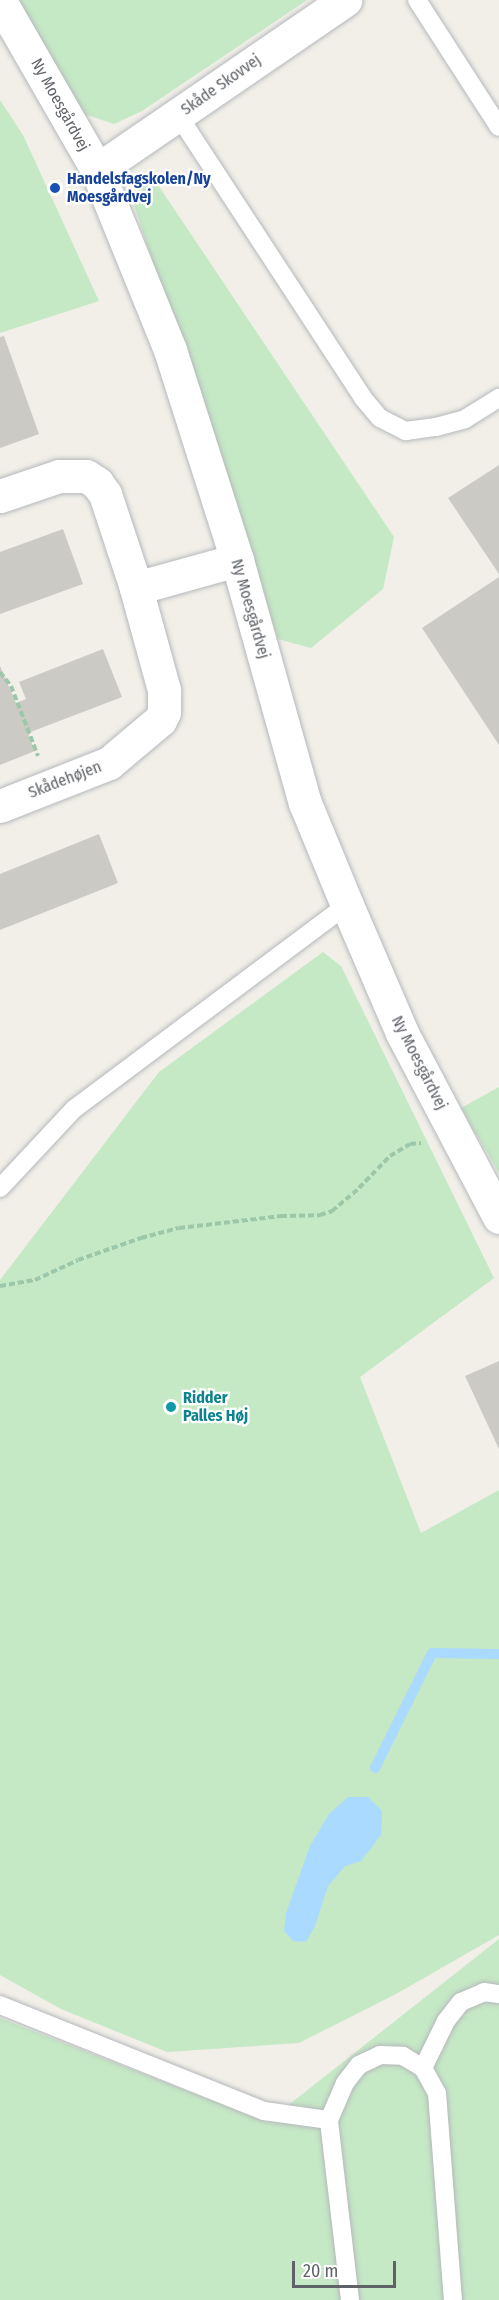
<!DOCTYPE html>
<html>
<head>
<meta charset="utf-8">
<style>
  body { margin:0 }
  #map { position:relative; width:499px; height:2300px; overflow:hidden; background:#f1efe8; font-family:"Fira Sans Condensed",sans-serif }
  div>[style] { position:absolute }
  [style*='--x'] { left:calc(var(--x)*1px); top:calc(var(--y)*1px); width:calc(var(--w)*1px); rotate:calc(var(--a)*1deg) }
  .green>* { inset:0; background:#c5e8c5 }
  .water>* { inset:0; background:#aadaff }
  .stream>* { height:10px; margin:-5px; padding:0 5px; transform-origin:5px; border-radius:5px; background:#aadaff }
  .building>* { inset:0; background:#cccac5 }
  .path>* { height:4px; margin-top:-2px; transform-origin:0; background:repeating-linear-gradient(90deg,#9cc7a9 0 6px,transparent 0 9px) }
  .roads { filter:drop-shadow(0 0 2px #b5b8bc) drop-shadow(0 0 2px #b5b8bc) }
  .service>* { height:18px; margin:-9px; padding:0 9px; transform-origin:9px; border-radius:9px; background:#fff }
  .minor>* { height:33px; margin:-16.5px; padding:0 16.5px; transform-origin:16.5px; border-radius:16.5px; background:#fff }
  .tertiary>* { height:33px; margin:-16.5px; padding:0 16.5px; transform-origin:16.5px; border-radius:16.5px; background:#fff }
  .dots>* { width:16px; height:16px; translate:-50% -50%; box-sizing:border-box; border:3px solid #fff; border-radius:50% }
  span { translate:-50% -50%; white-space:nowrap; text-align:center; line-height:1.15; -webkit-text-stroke:4.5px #fff; paint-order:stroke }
  .street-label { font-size:16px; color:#5f6368 }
  .transit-label { font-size:16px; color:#164399; font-weight:700 }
  .left { translate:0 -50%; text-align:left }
  .culture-label { font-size:16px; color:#0d838f; font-weight:700 }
  .scale { position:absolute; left:292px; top:2261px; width:104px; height:27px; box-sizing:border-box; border:3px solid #5f6368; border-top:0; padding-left:8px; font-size:18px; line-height:21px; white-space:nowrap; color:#5f6368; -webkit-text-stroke:4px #fff; paint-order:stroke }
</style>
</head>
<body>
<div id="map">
  <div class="green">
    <div style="clip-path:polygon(12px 0,307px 0,142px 111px,114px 124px,84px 114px)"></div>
    <div style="clip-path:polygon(0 100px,23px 135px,99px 301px,0 333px)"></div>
    <div style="clip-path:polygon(154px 179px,394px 537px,383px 589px,311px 648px,278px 639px,134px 205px,139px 185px)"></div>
    <div style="clip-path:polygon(323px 952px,341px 966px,494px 1278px,360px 1377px,421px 1533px,499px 1490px,499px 1935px,396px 1994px,299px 2043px,167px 2052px,61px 2009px,0 1975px,0 1280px,159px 1072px)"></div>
    <div style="clip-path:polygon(499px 1087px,499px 1173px,461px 1108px)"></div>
    <div style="clip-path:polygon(499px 1939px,499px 2300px,0 2300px,0 2018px,267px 2122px)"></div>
  </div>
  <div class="water">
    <div style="clip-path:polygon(348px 1797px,368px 1797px,382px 1811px,381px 1835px,361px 1861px,345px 1866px,328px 1886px,315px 1926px,306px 1942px,293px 1941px,284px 1931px,286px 1913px,310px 1846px,329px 1814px)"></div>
  </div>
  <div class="stream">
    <div style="--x:375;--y:1768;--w:128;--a:-63.6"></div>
    <div style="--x:432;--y:1653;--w:67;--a:0.9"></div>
  </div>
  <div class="building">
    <div style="clip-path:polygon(4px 336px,39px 434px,0 448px,0 337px)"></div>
    <div style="clip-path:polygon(499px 465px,499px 574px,448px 498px)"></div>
    <div style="clip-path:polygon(63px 529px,83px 584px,0 614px,0 552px)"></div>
    <div style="clip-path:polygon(499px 577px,499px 745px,422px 628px)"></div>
    <div style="clip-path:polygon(103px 649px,122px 697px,28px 733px,35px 751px,0 765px,0 666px,16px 703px,26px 699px,19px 682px)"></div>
    <div style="clip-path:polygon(99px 834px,118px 883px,0 930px,0 874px)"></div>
    <div style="clip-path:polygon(499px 1361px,499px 1449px,465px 1376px)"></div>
  </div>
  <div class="path">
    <div style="--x:0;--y:672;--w:18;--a:52"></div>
    <div style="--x:11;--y:686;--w:75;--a:68.9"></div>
    <div style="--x:0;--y:1286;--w:36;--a:-10"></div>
    <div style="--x:35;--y:1280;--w:47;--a:-24.9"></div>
    <div style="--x:78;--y:1260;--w:67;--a:-19.2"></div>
    <div style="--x:141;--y:1238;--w:39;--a:-15"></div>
    <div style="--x:179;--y:1228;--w:103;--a:-6.7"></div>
    <div style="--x:281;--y:1216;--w:39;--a:-1"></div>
    <div style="--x:320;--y:1215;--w:13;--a:-18"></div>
    <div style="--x:332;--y:1211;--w:35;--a:-40"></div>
    <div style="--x:359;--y:1188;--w:45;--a:-45.9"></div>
    <div style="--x:390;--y:1156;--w:23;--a:-31"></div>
    <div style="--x:410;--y:1144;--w:11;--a:-5"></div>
  </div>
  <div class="roads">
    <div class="service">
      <div style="--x:417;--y:0;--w:151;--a:57.2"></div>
      <div style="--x:178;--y:115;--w:338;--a:56.8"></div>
      <div style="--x:363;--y:398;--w:26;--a:50"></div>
      <div style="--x:380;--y:418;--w:29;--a:27"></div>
      <div style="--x:406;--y:431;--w:30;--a:-8"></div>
      <div style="--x:436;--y:427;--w:30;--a:-15"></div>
      <div style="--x:465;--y:419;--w:40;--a:-32"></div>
      <div style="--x:0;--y:1188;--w:108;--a:-46.9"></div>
      <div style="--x:74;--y:1109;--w:341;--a:-36.8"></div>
      <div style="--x:0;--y:2005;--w:284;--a:21.9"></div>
      <div style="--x:264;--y:2111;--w:66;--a:7.9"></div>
      <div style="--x:423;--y:2068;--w:52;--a:-63.9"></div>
      <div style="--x:446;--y:2021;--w:24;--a:-52"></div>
      <div style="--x:461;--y:2002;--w:25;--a:-23"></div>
      <div style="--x:484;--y:1992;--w:15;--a:8"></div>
      <div style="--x:350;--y:2300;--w:181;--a:-96.7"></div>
      <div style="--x:329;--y:2120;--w:40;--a:-66.6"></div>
      <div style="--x:345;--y:2083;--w:23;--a:-52"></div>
      <div style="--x:359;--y:2065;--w:23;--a:-25"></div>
      <div style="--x:380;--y:2055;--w:23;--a:2"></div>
      <div style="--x:403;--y:2056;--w:23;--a:31"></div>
      <div style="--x:423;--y:2068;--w:29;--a:61"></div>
      <div style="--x:437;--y:2093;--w:208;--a:85.6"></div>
    </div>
    <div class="minor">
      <div style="--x:97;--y:170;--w:301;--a:-34.4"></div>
      <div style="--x:0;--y:496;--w:62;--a:-18.7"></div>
      <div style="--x:59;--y:476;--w:27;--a:0"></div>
      <div style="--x:86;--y:476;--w:13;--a:32"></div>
      <div style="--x:97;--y:483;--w:14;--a:54"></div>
      <div style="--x:105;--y:494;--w:99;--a:71.7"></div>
      <div style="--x:136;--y:588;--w:105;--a:-15.5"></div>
      <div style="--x:0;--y:806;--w:117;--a:-21.5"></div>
      <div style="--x:109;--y:763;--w:67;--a:-40.1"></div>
      <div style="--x:160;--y:720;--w:9;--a:-63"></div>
      <div style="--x:164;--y:712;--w:22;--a:-90"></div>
      <div style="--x:164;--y:690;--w:106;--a:-105.4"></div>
      <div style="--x:347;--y:905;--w:139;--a:66.7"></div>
      <div style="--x:402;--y:1033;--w:208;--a:62.2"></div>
    </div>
    <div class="tertiary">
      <div style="--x:0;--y:1;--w:195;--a:60.1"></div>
      <div style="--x:97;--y:170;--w:194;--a:67.9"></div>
      <div style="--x:170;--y:350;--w:220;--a:72.3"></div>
      <div style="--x:237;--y:560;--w:252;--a:74.4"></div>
      <div style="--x:305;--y:803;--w:110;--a:67.6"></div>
    </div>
  </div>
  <div class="dots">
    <div style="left:55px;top:188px;background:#1a4fb4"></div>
    <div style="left:171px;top:1407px;background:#0f9aa8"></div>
  </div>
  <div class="street-label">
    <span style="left:221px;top:85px;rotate:-35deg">Skåde Skovvej</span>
    <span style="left:60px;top:105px;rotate:61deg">Ny Moesgårdvej</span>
    <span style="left:250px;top:609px;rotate:74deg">Ny Moesgårdvej</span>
    <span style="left:65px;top:780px;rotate:-21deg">Skådehøjen</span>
    <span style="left:419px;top:1063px;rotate:63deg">Ny Moesgårdvej</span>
  </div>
  <div class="transit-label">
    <span class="left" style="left:67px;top:188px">Handelsfagskolen/Ny<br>Moesgårdvej</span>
  </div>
  <div class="culture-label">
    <span class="left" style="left:183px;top:1407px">Ridder<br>Palles Høj</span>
  </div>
  <div class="scale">20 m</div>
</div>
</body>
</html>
